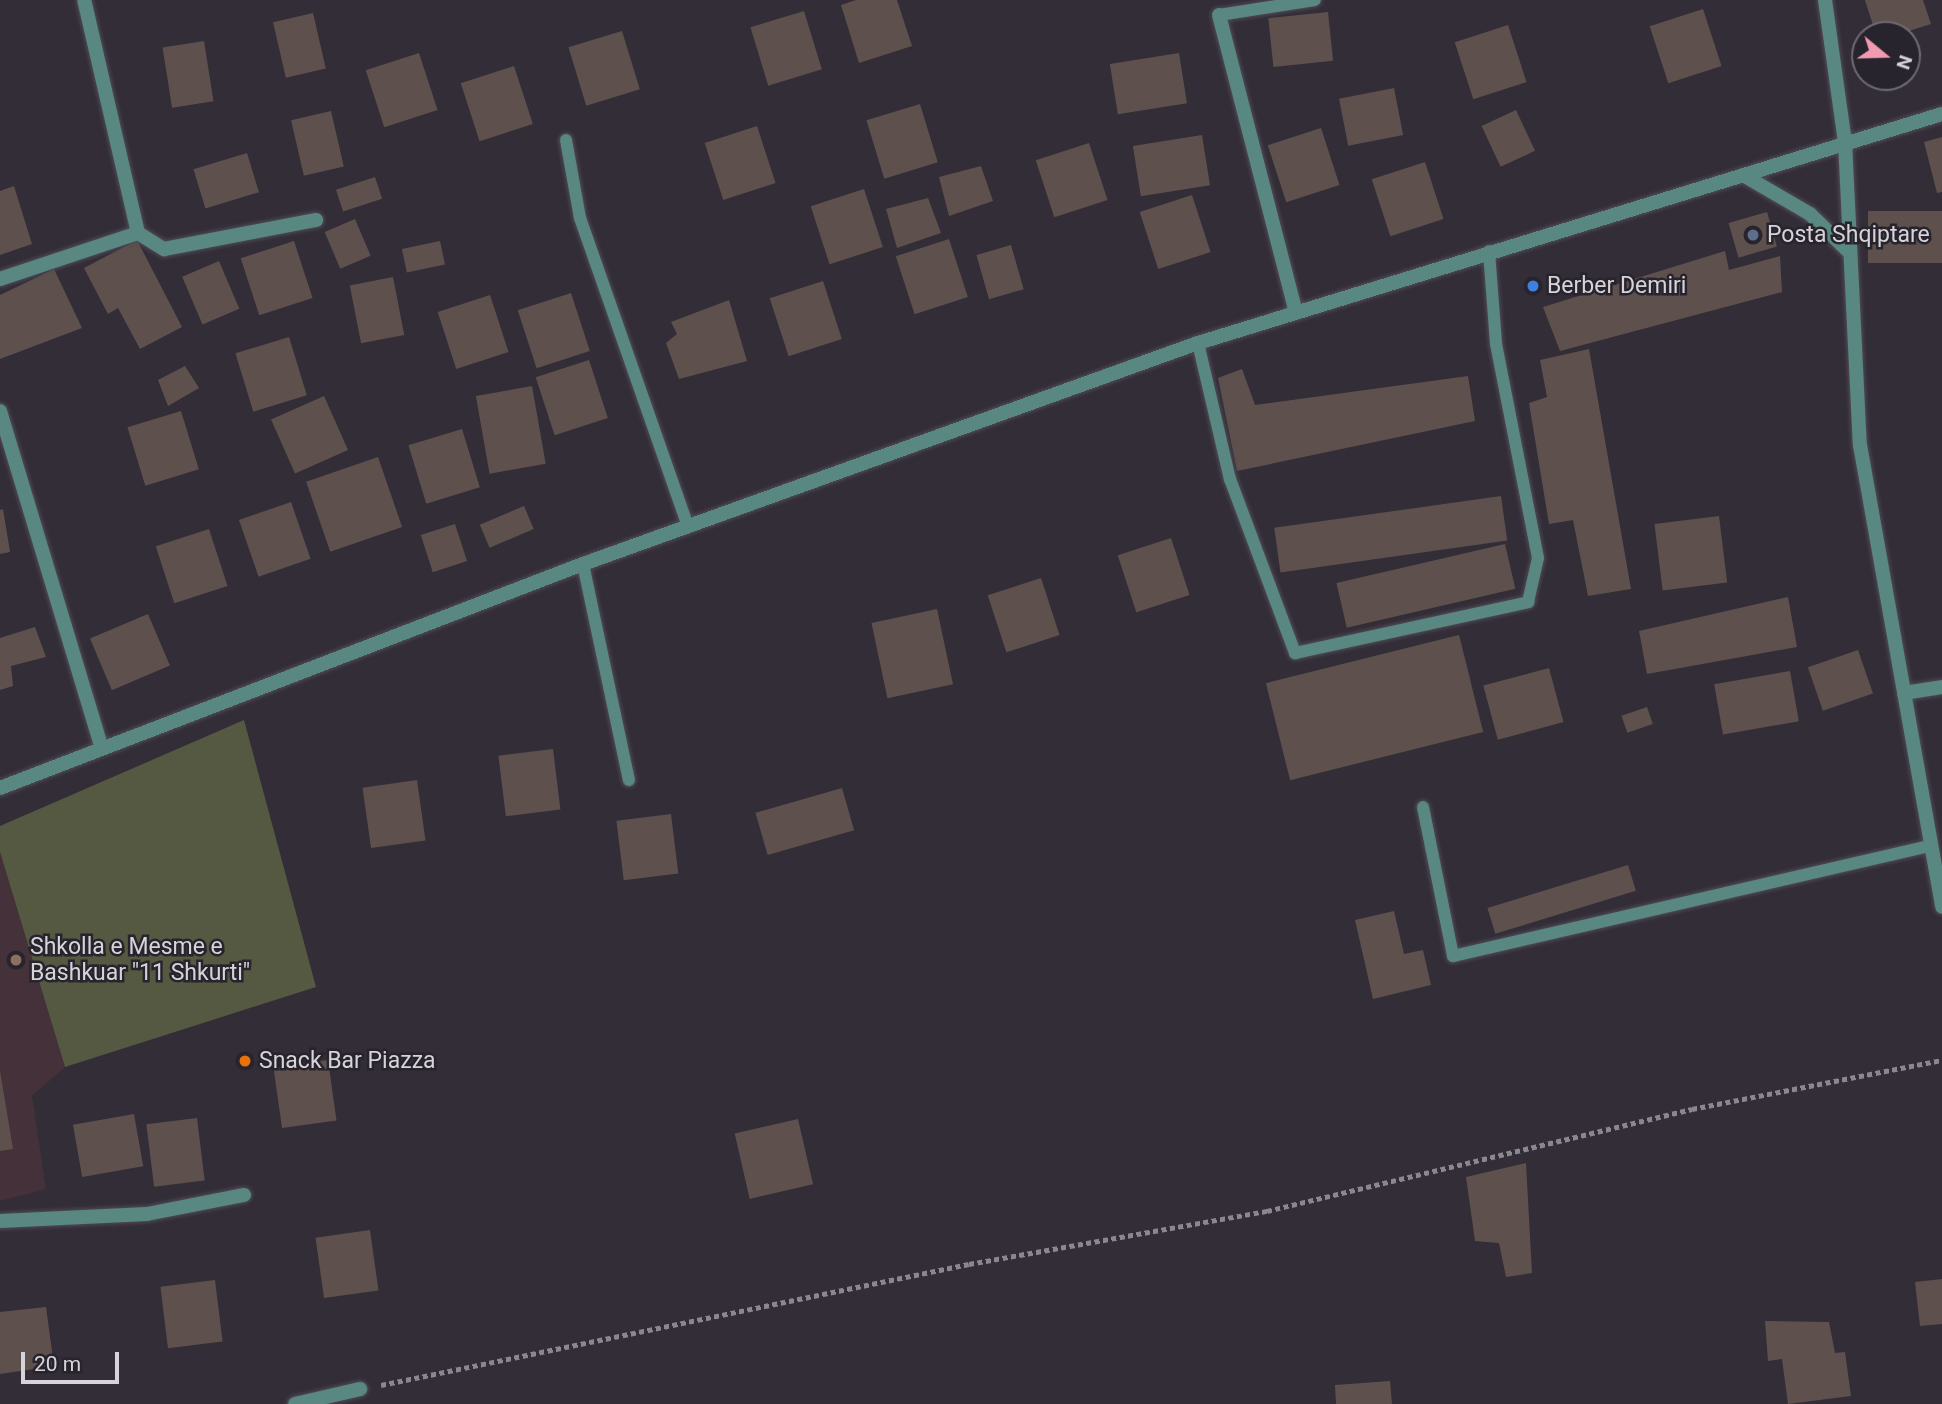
<!DOCTYPE html>
<html>
<head>
<meta charset="utf-8">
<style>
  body { margin:0 }
  #map { position:relative; width:1942px; height:1404px; overflow:hidden; background:#322d37; font-family:Roboto,sans-serif }
  div>[style] { position:absolute }
  [style*='--x'] { left:calc(var(--x)*1px); top:calc(var(--y)*1px); width:calc(var(--w)*1px); rotate:calc(var(--a)*1deg) }
  .education>* { inset:0; background:#443139 }
  .green>* { inset:0; background:#555942 }
  .building>* { inset:0; background:#5e514d; transform-origin:0 0 }
  .path>* { height:4.5px; margin-top:-2.25px; transform-origin:0; background:repeating-linear-gradient(90deg,#8b878f 0 5px,transparent 0 8.5px) }
  .roads { filter:drop-shadow(0 0 2px #504b54) drop-shadow(0 0 2px #504b54) }
  .service>* { height:12px; margin:-6px; padding:0 6px; transform-origin:6px; border-radius:6px; background:#598782 }
  .minor>* { height:14px; margin:-7px; padding:0 7px; transform-origin:7px; border-radius:7px; background:#598782 }
  .tertiary>* { height:14px; margin:-7px; padding:0 7px; transform-origin:7px; border-radius:7px; background:#598782 }
  .dots>* { width:19px; height:19px; translate:-50% -50%; box-sizing:border-box; border:4px solid #28242d; border-radius:50% }
  span { translate:-50% -50%; white-space:nowrap; text-align:center; line-height:1.15; -webkit-text-stroke:5px #28242d; paint-order:stroke }
  .poi-label { font-size:23px; color:#d6d3d9 }
  .left { translate:0 -50%; text-align:left }
  .north { position:absolute; left:1851px; top:21px; width:70px; height:70px; box-sizing:border-box; background:#28242d; border:2px solid #6e6a72; border-radius:50%; rotate:109deg; font-size:19px; font-weight:700; line-height:28px; text-align:center; color:#d6d3d9 }
  .north::after { content:''; display:block; margin:auto; width:24px; height:32px; background:#f29ab0; clip-path:polygon(50% 0,100% 100%,50% 72%,0 100%) }
  .scale { position:absolute; left:21px; top:1352px; width:98px; height:32px; box-sizing:border-box; border:4px solid #d6d3d9; border-top:0; padding-left:9px; font-size:21px; line-height:24px; white-space:nowrap; color:#d6d3d9; -webkit-text-stroke:5px #28242d; paint-order:stroke }
</style>
</head>
<body>
<div id="map">
  <div class="education">
    <div style="clip-path:polygon(0 852px,65px 1067px,32px 1096px,46px 1189px,0 1201px)"></div>
  </div>
  <div class="green">
    <div style="clip-path:polygon(244px 720px,316px 987px,65px 1067px,0 852px,0 826px)"></div>
  </div>
  <div class="building">
    <div style="clip-path:polygon(856px 0,897px 0,912px 46px,859px 63px,841px 5px)"></div>
    <div style="clip-path:polygon(1865px 0,1923px 0,1931px 24px,1896px 35px,1876px 35px)"></div>
    <div style="left:1703px;top:9px;width:60px;height:56px;rotate:72deg"></div>
    <div style="left:804px;top:11px;width:61px;height:56px;rotate:73deg"></div>
    <div style="left:1328px;top:12px;width:49px;height:60px;rotate:84deg"></div>
    <div style="left:313px;top:13px;width:57px;height:41px;rotate:77deg"></div>
    <div style="left:1508px;top:25px;width:60px;height:56px;rotate:72deg"></div>
    <div style="left:622px;top:31px;width:61px;height:56px;rotate:73deg"></div>
    <div style="left:204px;top:41px;width:61px;height:42px;rotate:81deg"></div>
    <div style="left:419px;top:53px;width:60px;height:56px;rotate:72deg"></div>
    <div style="left:1179px;top:53px;width:51px;height:70px;rotate:81deg"></div>
    <div style="left:514px;top:66px;width:61px;height:56px;rotate:72deg"></div>
    <div style="left:1394px;top:88px;width:48px;height:56px;rotate:79deg"></div>
    <div style="left:920px;top:104px;width:61px;height:56px;rotate:73deg"></div>
    <div style="left:1516px;top:110px;width:45px;height:38px;rotate:65deg"></div>
    <div style="left:331px;top:111px;width:57px;height:41px;rotate:77deg"></div>
    <div style="left:757px;top:126px;width:60px;height:55px;rotate:72deg"></div>
    <div style="left:1321px;top:128px;width:60px;height:56px;rotate:72deg"></div>
    <div style="left:1202px;top:135px;width:51px;height:70px;rotate:81deg"></div>
    <div style="clip-path:polygon(1942px 137px,1942px 192px,1937px 193px,1924px 142px)"></div>
    <div style="left:1089px;top:143px;width:60px;height:56px;rotate:72deg"></div>
    <div style="left:247px;top:153px;width:41px;height:56px;rotate:73deg"></div>
    <div style="left:1425px;top:162px;width:60px;height:56px;rotate:72deg"></div>
    <div style="clip-path:polygon(981px 166px,993px 201px,949px 216px,939px 177px)"></div>
    <div style="left:375px;top:177px;width:23px;height:41px;rotate:72deg"></div>
    <div style="clip-path:polygon(14px 186px,32px 244px,0 255px,0 191px)"></div>
    <div style="left:864px;top:189px;width:61px;height:56px;rotate:72deg"></div>
    <div style="left:1192px;top:195px;width:60px;height:55px;rotate:72deg"></div>
    <div style="clip-path:polygon(928px 198px,941px 233px,897px 248px,886px 209px)"></div>
    <div style="left:1942px;top:211px;width:52px;height:74px;rotate:90deg"></div>
    <div style="left:1767px;top:212px;width:36px;height:40px;rotate:74deg"></div>
    <div style="left:355px;top:219px;width:40px;height:33px;rotate:67deg"></div>
    <div style="left:949px;top:239px;width:61px;height:56px;rotate:72deg"></div>
    <div style="clip-path:polygon(137px 240px,182px 327px,140px 349px,118px 308px,108px 314px,84px 268px)"></div>
    <div style="left:294px;top:241px;width:60px;height:56px;rotate:72deg"></div>
    <div style="left:440px;top:241px;width:24px;height:39px;rotate:78deg"></div>
    <div style="left:1011px;top:245px;width:46px;height:36px;rotate:74deg"></div>
    <div style="clip-path:polygon(1725px 251px,1729px 270px,1780px 256px,1782px 292px,1560px 351px,1543px 307px)"></div>
    <div style="left:219px;top:261px;width:52px;height:40px;rotate:67deg"></div>
    <div style="clip-path:polygon(54px 269px,82px 328px,0 359px,0 295px)"></div>
    <div style="left:393px;top:277px;width:59px;height:44px;rotate:79deg"></div>
    <div style="left:823px;top:281px;width:61px;height:56px;rotate:72deg"></div>
    <div style="left:571px;top:293px;width:61px;height:56px;rotate:72deg"></div>
    <div style="left:490px;top:295px;width:60px;height:55px;rotate:72deg"></div>
    <div style="clip-path:polygon(729px 300px,747px 361px,679px 379px,666px 343px,677px 334px,671px 322px)"></div>
    <div style="left:289px;top:337px;width:61px;height:56px;rotate:73deg"></div>
    <div style="clip-path:polygon(1589px 349px,1631px 589px,1588px 596px,1573px 520px,1549px 524px,1529px 403px,1547px 397px,1540px 360px)"></div>
    <div style="left:589px;top:360px;width:61px;height:56px;rotate:72deg"></div>
    <div style="clip-path:polygon(185px 366px,199px 388px,168px 406px,158px 380px)"></div>
    <div style="clip-path:polygon(1242px 369px,1255px 405px,1468px 376px,1475px 421px,1237px 471px,1218px 378px)"></div>
    <div style="left:532px;top:386px;width:79px;height:57px;rotate:80deg"></div>
    <div style="left:324px;top:396px;width:59px;height:58px;rotate:66deg"></div>
    <div style="left:181px;top:411px;width:61px;height:56px;rotate:73deg"></div>
    <div style="left:462px;top:429px;width:61px;height:56px;rotate:73deg"></div>
    <div style="left:378px;top:457px;width:74px;height:76px;rotate:71deg"></div>
    <div style="left:1501px;top:496px;width:45px;height:229px;rotate:82deg"></div>
    <div style="left:291px;top:502px;width:60px;height:55px;rotate:71deg"></div>
    <div style="left:524px;top:506px;width:25px;height:48px;rotate:67deg"></div>
    <div style="clip-path:polygon(3px 509px,10px 552px,0 554px,0 510px)"></div>
    <div style="left:1719px;top:516px;width:67px;height:65px;rotate:83deg"></div>
    <div style="left:455px;top:524px;width:39px;height:36px;rotate:72deg"></div>
    <div style="left:209px;top:529px;width:60px;height:56px;rotate:72deg"></div>
    <div style="left:1171px;top:538px;width:60px;height:56px;rotate:72deg"></div>
    <div style="left:1505px;top:544px;width:46px;height:173px;rotate:77deg"></div>
    <div style="left:1041px;top:578px;width:60px;height:56px;rotate:72deg"></div>
    <div style="clip-path:polygon(1788px 597px,1797px 647px,1647px 674px,1639px 631px)"></div>
    <div style="left:937px;top:609px;width:77px;height:67px;rotate:78deg"></div>
    <div style="left:148px;top:614px;width:56px;height:63px;rotate:67deg"></div>
    <div style="clip-path:polygon(35px 627px,46px 657px,11px 666px,13px 686px,0 690px,0 638px)"></div>
    <div style="left:1459px;top:635px;width:100px;height:199px;rotate:76deg"></div>
    <div style="left:1858px;top:650px;width:46px;height:53px;rotate:71deg"></div>
    <div style="left:1549px;top:668px;width:56px;height:68px;rotate:75deg"></div>
    <div style="left:1790px;top:671px;width:51px;height:77px;rotate:80deg"></div>
    <div style="left:1647px;top:707px;width:18px;height:27px;rotate:71deg"></div>
    <div style="left:553px;top:749px;width:61px;height:55px;rotate:83deg"></div>
    <div style="left:417px;top:780px;width:61px;height:55px;rotate:82deg"></div>
    <div style="left:842px;top:788px;width:44px;height:90px;rotate:74deg"></div>
    <div style="left:671px;top:814px;width:60px;height:55px;rotate:83deg"></div>
    <div style="left:1628px;top:865px;width:27px;height:147px;rotate:73deg"></div>
    <div style="clip-path:polygon(1394px 911px,1404px 954px,1423px 950px,1431px 985px,1373px 999px,1355px 920px)"></div>
    <div style="left:328px;top:1060px;width:61px;height:55px;rotate:82deg"></div>
    <div style="clip-path:polygon(0 1071px,13px 1149px,0 1151px)"></div>
    <div style="left:134px;top:1114px;width:53px;height:62px;rotate:80deg"></div>
    <div style="left:197px;top:1118px;width:63px;height:51px;rotate:83deg"></div>
    <div style="left:798px;top:1119px;width:67px;height:65px;rotate:77deg"></div>
    <div style="clip-path:polygon(1526px 1163px,1532px 1273px,1506px 1277px,1499px 1243px,1475px 1241px,1466px 1177px)"></div>
    <div style="left:370px;top:1230px;width:61px;height:55px;rotate:82deg"></div>
    <div style="clip-path:polygon(1942px 1279px,1942px 1324px,1920px 1326px,1915px 1282px)"></div>
    <div style="left:215px;top:1280px;width:62px;height:55px;rotate:83deg"></div>
    <div style="clip-path:polygon(46px 1307px,54px 1366px,0 1374px,0 1312px)"></div>
    <div style="clip-path:polygon(1765px 1321px,1829px 1322px,1835px 1353px,1845px 1352px,1851px 1396px,1788px 1404px,1782px 1359px,1768px 1361px)"></div>
    <div style="clip-path:polygon(1390px 1381px,1392px 1404px,1336px 1404px,1335px 1385px)"></div>
  </div>
  <div class="path">
    <div style="--x:381;--y:1385;--w:600;--a:-11.63"></div>
    <div style="--x:969;--y:1264;--w:303;--a:-10.1"></div>
    <div style="--x:1267;--y:1211;--w:437;--a:-13.5"></div>
    <div style="--x:1692;--y:1109;--w:255;--a:-11.1"></div>
  </div>
  <div class="roads">
    <div class="service">
      <div style="--x:1219;--y:15;--w:97;--a:-8.9"></div>
      <div style="--x:566;--y:140;--w:79;--a:79.8"></div>
      <div style="--x:580;--y:218;--w:327;--a:70.7"></div>
      <div style="--x:1198;--y:343;--w:140;--a:76.8"></div>
      <div style="--x:1230;--y:479;--w:186;--a:69.5"></div>
      <div style="--x:1295;--y:653;--w:239;--a:-12.3"></div>
      <div style="--x:1528;--y:602;--w:45;--a:-77.2"></div>
      <div style="--x:1538;--y:558;--w:219;--a:-101.1"></div>
      <div style="--x:1496;--y:343;--w:92;--a:-94.4"></div>
      <div style="--x:583;--y:564;--w:221;--a:78"></div>
      <div style="--x:1423;--y:807;--w:152;--a:78.6"></div>
      <div style="--x:1453;--y:956;--w:490;--a:-13"></div>
    </div>
    <div class="minor">
      <div style="--x:1825;--y:0;--w:143;--a:82"></div>
      <div style="--x:1219;--y:15;--w:307;--a:75.5"></div>
      <div style="--x:138;--y:233;--w:31;--a:32"></div>
      <div style="--x:164;--y:249;--w:155;--a:-10.8"></div>
      <div style="--x:0;--y:279;--w:145;--a:-18.4"></div>
      <div style="--x:138;--y:233;--w:239;--a:-103"></div>
      <div style="--x:0;--y:411;--w:350;--a:73.2"></div>
      <div style="--x:1904;--y:693;--w:38;--a:-9"></div>
      <div style="--x:0;--y:1221;--w:147;--a:-2.7"></div>
      <div style="--x:147;--y:1214;--w:99;--a:-11.1"></div>
      <div style="--x:295;--y:1404;--w:67;--a:-13"></div>
    </div>
    <div class="tertiary">
      <div style="--x:1845;--y:142;--w:303;--a:87.2"></div>
      <div style="--x:1860;--y:445;--w:469;--a:79.9"></div>
      <div style="--x:1743;--y:175;--w:78;--a:30.2"></div>
      <div style="--x:1810;--y:214;--w:52;--a:44.2"></div>
      <div style="--x:0;--y:788;--w:625;--a:-21.02"></div>
      <div style="--x:583;--y:564;--w:654;--a:-19.77"></div>
      <div style="--x:1198;--y:343;--w:778;--a:-17.11"></div>
    </div>
  </div>
  <div class="dots">
    <div style="left:1753px;top:235px;background:#5c6f8a"></div>
    <div style="left:1533px;top:286px;background:#3f7fe0"></div>
    <div style="left:16px;top:960px;background:#8d6e63"></div>
    <div style="left:245px;top:1061px;background:#e8710a"></div>
  </div>
  <div class="poi-label">
    <span class="left" style="left:1767px;top:235px">Posta Shqiptare</span>
    <span class="left" style="left:1547px;top:286px">Berber Demiri</span>
    <span class="left" style="left:30px;top:960px">Shkolla e Mesme e<br>Bashkuar "11 Shkurti"</span>
    <span class="left" style="left:259px;top:1061px">Snack Bar Piazza</span>
  </div>
  <div class="north">N</div>
  <div class="scale">20 m</div>
</div>
</body>
</html>
